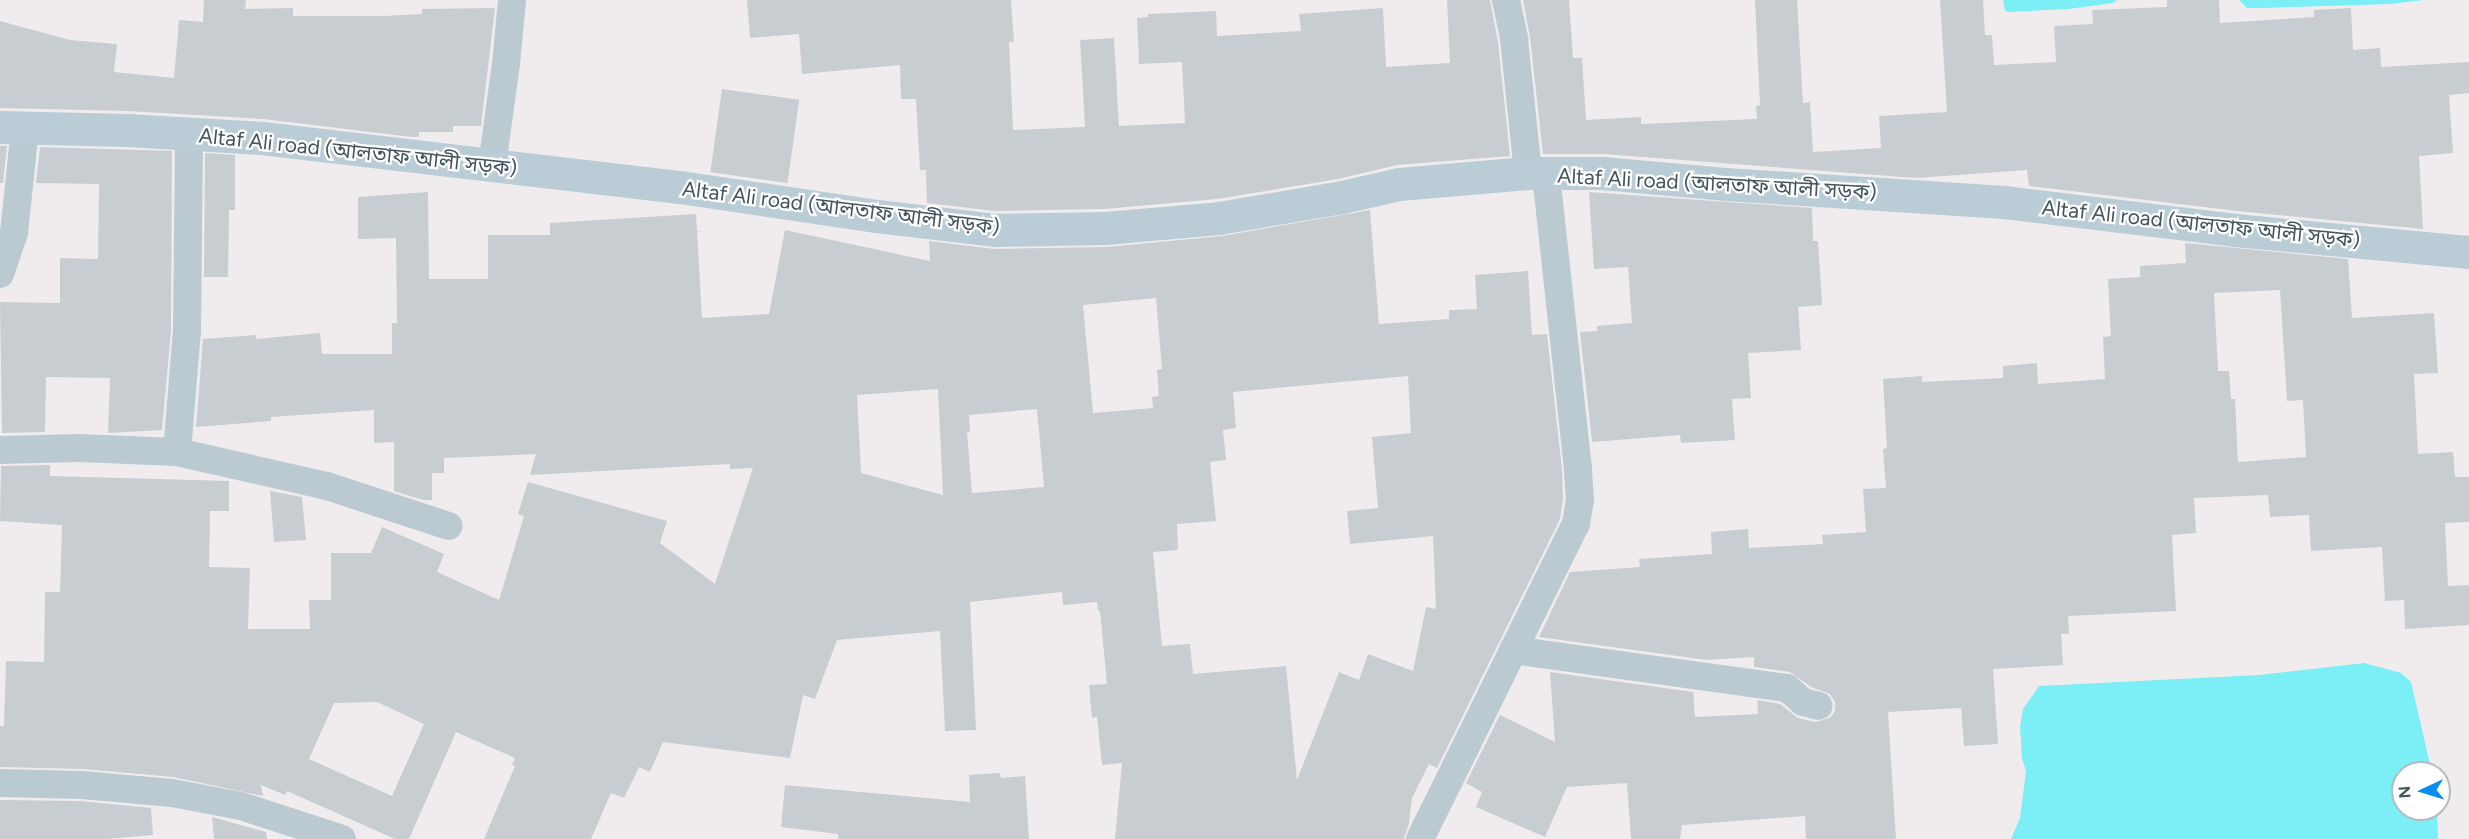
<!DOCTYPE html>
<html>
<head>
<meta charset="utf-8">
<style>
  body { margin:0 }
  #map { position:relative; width:2469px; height:839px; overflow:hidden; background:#f0eced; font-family:Figtree,"Noto Sans Bengali",sans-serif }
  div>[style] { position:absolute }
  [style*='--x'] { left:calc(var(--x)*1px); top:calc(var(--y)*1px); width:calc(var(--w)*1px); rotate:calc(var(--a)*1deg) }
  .water>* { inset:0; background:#7ceef6 }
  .building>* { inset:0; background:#c8cdd2; transform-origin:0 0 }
  .minor>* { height:28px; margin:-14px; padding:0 14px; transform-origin:14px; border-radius:14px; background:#bbcad1 }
  .secondary>* { height:33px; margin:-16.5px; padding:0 16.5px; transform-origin:16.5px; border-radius:16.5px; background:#baccd6 }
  span { translate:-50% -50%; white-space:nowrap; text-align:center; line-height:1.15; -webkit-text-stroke:4.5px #fff; paint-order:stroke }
  .street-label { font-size:21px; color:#43545c }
  .north { position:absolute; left:2391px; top:761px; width:60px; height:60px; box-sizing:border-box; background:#fff; border:2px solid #b4bbbe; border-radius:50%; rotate:266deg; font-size:16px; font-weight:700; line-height:24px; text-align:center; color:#43545c }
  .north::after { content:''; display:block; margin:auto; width:21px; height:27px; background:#048ef2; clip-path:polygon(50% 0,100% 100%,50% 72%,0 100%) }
</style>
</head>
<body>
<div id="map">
  <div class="water">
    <div style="clip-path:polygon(2003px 0,2117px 0,2113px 3px,2068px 9px,2009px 12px,2005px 11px)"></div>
    <div style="clip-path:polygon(2239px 0,2423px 0,2390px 4px,2262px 8px,2247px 8px)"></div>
    <div style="clip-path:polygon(2364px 663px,2401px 673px,2411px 682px,2432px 773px,2403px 773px,2403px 809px,2437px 809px,2438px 839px,2011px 839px,2020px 818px,2026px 771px,2022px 758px,2020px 727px,2023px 709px,2039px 686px,2259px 675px)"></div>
  </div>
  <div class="building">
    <div style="clip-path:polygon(204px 0,246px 0,245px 9px,293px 8px,293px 16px,384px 16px,422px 14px,422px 9px,495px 8px,481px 126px,453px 126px,453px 132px,419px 132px,419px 137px,412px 137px,263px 119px,127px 111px,0 108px,0 21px,70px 40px,117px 44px,114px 72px,174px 78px,179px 20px,203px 22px)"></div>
    <div style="clip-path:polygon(747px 0,1011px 0,1014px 42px,1009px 42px,1013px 130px,1085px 127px,1080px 40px,1114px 38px,1119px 126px,1185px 123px,1182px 62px,1139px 64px,1137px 18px,1148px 17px,1148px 14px,1216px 11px,1217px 36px,1301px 31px,1299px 14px,1383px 8px,1386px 67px,1450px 63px,1447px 0,1490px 0,1498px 42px,1510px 156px,1397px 165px,1338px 179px,1217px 199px,1104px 209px,995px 211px,927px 203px,926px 170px,920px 170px,916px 99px,901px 99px,900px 65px,802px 74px,799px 34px,750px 38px)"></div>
    <div style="clip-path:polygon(1523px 0,1569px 0,1573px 58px,1582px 58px,1586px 120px,1641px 117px,1641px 124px,1757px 119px,1756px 106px,1760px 105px,1755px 0,1797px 0,1803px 103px,1810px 102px,1813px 152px,1881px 148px,1879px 116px,1947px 112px,1940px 0,1983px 0,1985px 35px,1992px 35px,1994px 65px,2056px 62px,2054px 26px,2093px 24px,2092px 10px,2167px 7px,2167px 0,2219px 0,2220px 23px,2314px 17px,2314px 10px,2351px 8px,2353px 50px,2380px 48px,2381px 67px,2469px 62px,2469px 93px,2449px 95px,2453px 153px,2419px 156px,2423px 229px,2237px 211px,2029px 186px,2027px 170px,1916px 178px,1604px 154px,1543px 154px,1530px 37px)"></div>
    <div style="left:722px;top:89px;width:78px;height:84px;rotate:8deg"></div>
    <div style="clip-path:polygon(0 146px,7px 146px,3px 183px,0 183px)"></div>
    <div style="clip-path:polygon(40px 147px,172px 151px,171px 330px,162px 430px,108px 433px,110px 378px,46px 377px,45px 432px,2px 433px,0 302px,60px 303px,60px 258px,98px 259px,99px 184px,36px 183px)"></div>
    <div style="clip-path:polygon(205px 153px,235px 155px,235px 210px,229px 210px,228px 277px,204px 277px)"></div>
    <div style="clip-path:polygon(evenodd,428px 192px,429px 279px,488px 279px,488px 235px,550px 235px,550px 223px,696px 214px,702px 318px,769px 314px,785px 230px,930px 261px,929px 241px,994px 249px,1107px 247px,1222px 236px,1370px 210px,1379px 324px,1449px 319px,1449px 310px,1477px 309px,1475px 275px,1528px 271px,1532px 335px,1547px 334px,1562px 470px,1563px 499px,1560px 519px,1437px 768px,1429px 764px,1412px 798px,1409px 823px,1404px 839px,1115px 839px,1122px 763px,1102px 765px,1097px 717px,1092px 718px,1089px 685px,1107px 684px,1100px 611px,1098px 611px,1097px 602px,1063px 605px,1062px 592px,970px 602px,976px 730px,945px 731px,940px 631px,837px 640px,815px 699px,803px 695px,790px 758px,663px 742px,650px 772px,639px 767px,624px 798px,611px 793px,591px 839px,484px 839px,515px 766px,512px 765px,515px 758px,456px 732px,409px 839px,395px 839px,287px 791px,285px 795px,261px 785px,263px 796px,173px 777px,83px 769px,0 767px,0 726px,4px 726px,6px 661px,44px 662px,45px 592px,60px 592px,62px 525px,0 521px,1px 466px,50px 465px,50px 476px,229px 481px,229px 511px,210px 511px,209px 567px,250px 568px,248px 629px,310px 629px,309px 600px,331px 600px,331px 553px,371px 553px,382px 527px,444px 554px,437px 572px,499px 600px,524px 516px,518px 514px,528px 482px,667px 521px,660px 543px,715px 584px,753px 468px,730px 469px,730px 464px,530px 475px,536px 454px,444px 458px,444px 473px,432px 473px,432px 500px,423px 500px,394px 491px,394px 442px,374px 443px,374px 410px,271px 417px,271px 421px,196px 427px,203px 339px,256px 335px,256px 339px,320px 333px,322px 354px,392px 354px,392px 323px,397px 323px,396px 238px,358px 239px,358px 197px,428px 192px,1156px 298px,1162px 369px,1157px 370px,1159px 396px,1152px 397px,1153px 408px,1093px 413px,1083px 305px,1156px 298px,428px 192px,1408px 376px,1411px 433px,1372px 437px,1378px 508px,1347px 511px,1350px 544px,1433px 536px,1436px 609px,1426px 607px,1413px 671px,1368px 654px,1359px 680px,1339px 672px,1297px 780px,1286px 666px,1193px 674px,1190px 644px,1162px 646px,1153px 552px,1178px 550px,1177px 524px,1216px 521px,1210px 462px,1226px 460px,1223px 430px,1236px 428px,1233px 392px,1408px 376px,428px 192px,938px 389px,943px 495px,861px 473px,857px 395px,938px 389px,428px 192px,1037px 409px,1044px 487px,972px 493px,967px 432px,970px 432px,969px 415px,1037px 409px,428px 192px,377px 702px,424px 724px,392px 796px,309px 759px,334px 703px,377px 702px)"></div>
    <div style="clip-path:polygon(1589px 192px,1812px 208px,1813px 241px,1818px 241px,1822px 305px,1798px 307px,1801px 350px,1748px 353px,1751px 398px,1732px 399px,1735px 440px,1681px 443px,1680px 435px,1592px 442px,1580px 332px,1597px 331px,1597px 326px,1632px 323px,1628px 267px,1594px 269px)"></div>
    <div style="clip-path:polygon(evenodd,2185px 243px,2348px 259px,2352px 318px,2434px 313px,2438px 373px,2414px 374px,2418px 454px,2453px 452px,2455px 477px,2469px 477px,2469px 522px,2445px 523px,2448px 586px,2469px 585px,2469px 625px,2405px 629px,2404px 600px,2385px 601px,2382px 547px,2311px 551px,2309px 515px,2270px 517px,2268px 495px,2194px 498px,2196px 533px,2172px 535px,2176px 611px,2068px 616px,2069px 634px,2061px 634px,2063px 665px,1993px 669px,1998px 744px,1964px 746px,1961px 708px,1888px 712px,1896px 839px,1806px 839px,1805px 816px,1682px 825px,1680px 839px,1631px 839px,1627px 783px,1567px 787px,1545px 837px,1476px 807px,1482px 792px,1466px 783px,1500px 715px,1555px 742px,1550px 672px,1693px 692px,1695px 717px,1758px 714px,1757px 700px,1780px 704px,1798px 718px,1815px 722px,1830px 718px,1835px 711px,1835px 702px,1830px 694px,1811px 687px,1790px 672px,1754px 667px,1754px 657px,1707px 660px,1539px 637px,1570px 572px,1640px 567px,1639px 559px,1712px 554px,1711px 532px,1748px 529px,1749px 548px,1823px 544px,1822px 535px,1866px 532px,1863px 489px,1886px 488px,1883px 449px,1887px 448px,1883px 379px,1922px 376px,1922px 382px,2003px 378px,2003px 366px,2037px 363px,2038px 384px,2105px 379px,2103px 337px,2111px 336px,2108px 279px,2140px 277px,2140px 266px,2186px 263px,2185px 243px,2280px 290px,2287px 401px,2303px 400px,2306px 457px,2238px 462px,2235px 399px,2231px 399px,2229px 371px,2218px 371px,2214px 293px,2280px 290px)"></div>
    <div style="clip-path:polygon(270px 491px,302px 497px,306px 540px,274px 542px)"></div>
    <div style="clip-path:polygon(1000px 773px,1001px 778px,1025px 776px,1029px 839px,838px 839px,838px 834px,781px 827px,785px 785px,970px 802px,969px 775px)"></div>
    <div style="clip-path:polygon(0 800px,81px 801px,151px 808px,153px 835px,107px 839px,0 839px)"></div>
    <div style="clip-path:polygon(212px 817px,266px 832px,267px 839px,214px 839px)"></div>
  </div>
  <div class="minor">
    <div style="--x:1506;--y:0;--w:40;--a:78"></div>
    <div style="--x:1514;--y:39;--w:135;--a:84"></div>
    <div style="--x:492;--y:166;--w:103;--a:-82.2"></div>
    <div style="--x:506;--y:64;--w:64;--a:-84.6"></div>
    <div style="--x:0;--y:274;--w:43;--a:-71.1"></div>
    <div style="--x:14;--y:233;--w:106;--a:-84"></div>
    <div style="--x:0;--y:450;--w:79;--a:-1.5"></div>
    <div style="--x:79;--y:448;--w:98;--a:2.3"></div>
    <div style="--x:177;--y:452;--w:154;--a:12.8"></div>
    <div style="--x:327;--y:486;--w:128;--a:18.2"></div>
    <div style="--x:177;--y:452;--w:121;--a:-85.3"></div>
    <div style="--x:187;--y:331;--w:197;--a:-89.4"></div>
    <div style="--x:1513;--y:650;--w:277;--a:7.9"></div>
    <div style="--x:1787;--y:688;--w:21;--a:41"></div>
    <div style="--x:1803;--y:702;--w:16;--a:14"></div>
    <div style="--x:0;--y:783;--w:82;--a:1.4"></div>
    <div style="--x:82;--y:785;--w:90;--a:5.1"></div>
    <div style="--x:172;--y:793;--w:70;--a:10.7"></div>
    <div style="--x:241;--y:806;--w:106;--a:18.1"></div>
    <div style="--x:1420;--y:839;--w:352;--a:-63.7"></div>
    <div style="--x:1576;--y:524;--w:24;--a:-81"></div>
    <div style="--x:1580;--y:500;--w:31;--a:-94"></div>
    <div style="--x:1578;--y:469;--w:297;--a:-96.2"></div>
  </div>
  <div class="secondary">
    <div style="--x:0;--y:127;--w:127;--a:1.4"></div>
    <div style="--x:127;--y:130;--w:135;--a:3.4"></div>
    <div style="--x:262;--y:138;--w:421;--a:6.7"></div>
    <div style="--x:680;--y:187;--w:199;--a:8.4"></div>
    <div style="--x:877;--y:216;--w:118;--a:6.8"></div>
    <div style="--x:994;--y:230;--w:111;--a:-1"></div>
    <div style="--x:1105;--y:228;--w:114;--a:-5"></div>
    <div style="--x:1219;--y:218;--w:125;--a:-9.7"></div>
    <div style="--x:1342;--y:197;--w:58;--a:-12.8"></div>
    <div style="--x:1399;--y:184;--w:129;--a:-4.9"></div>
    <div style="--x:1528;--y:173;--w:74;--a:0"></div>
    <div style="--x:1602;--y:173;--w:123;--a:5.1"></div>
    <div style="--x:1725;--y:184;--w:280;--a:3.7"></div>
    <div style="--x:2004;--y:202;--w:233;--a:6.9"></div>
    <div style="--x:2235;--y:230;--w:235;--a:5.4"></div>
  </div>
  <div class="street-label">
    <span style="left:358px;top:152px;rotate:6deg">Altaf Ali road (আলতাফ আলী সড়ক)</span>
    <span style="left:1717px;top:184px;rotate:3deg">Altaf Ali road (আলতাফ আলী সড়ক)</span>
    <span style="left:841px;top:208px;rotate:7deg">Altaf Ali road (আলতাফ আলী সড়ক)</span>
    <span style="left:2201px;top:224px;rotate:6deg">Altaf Ali road (আলতাফ আলী সড়ক)</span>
  </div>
  <div class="north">N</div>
</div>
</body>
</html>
